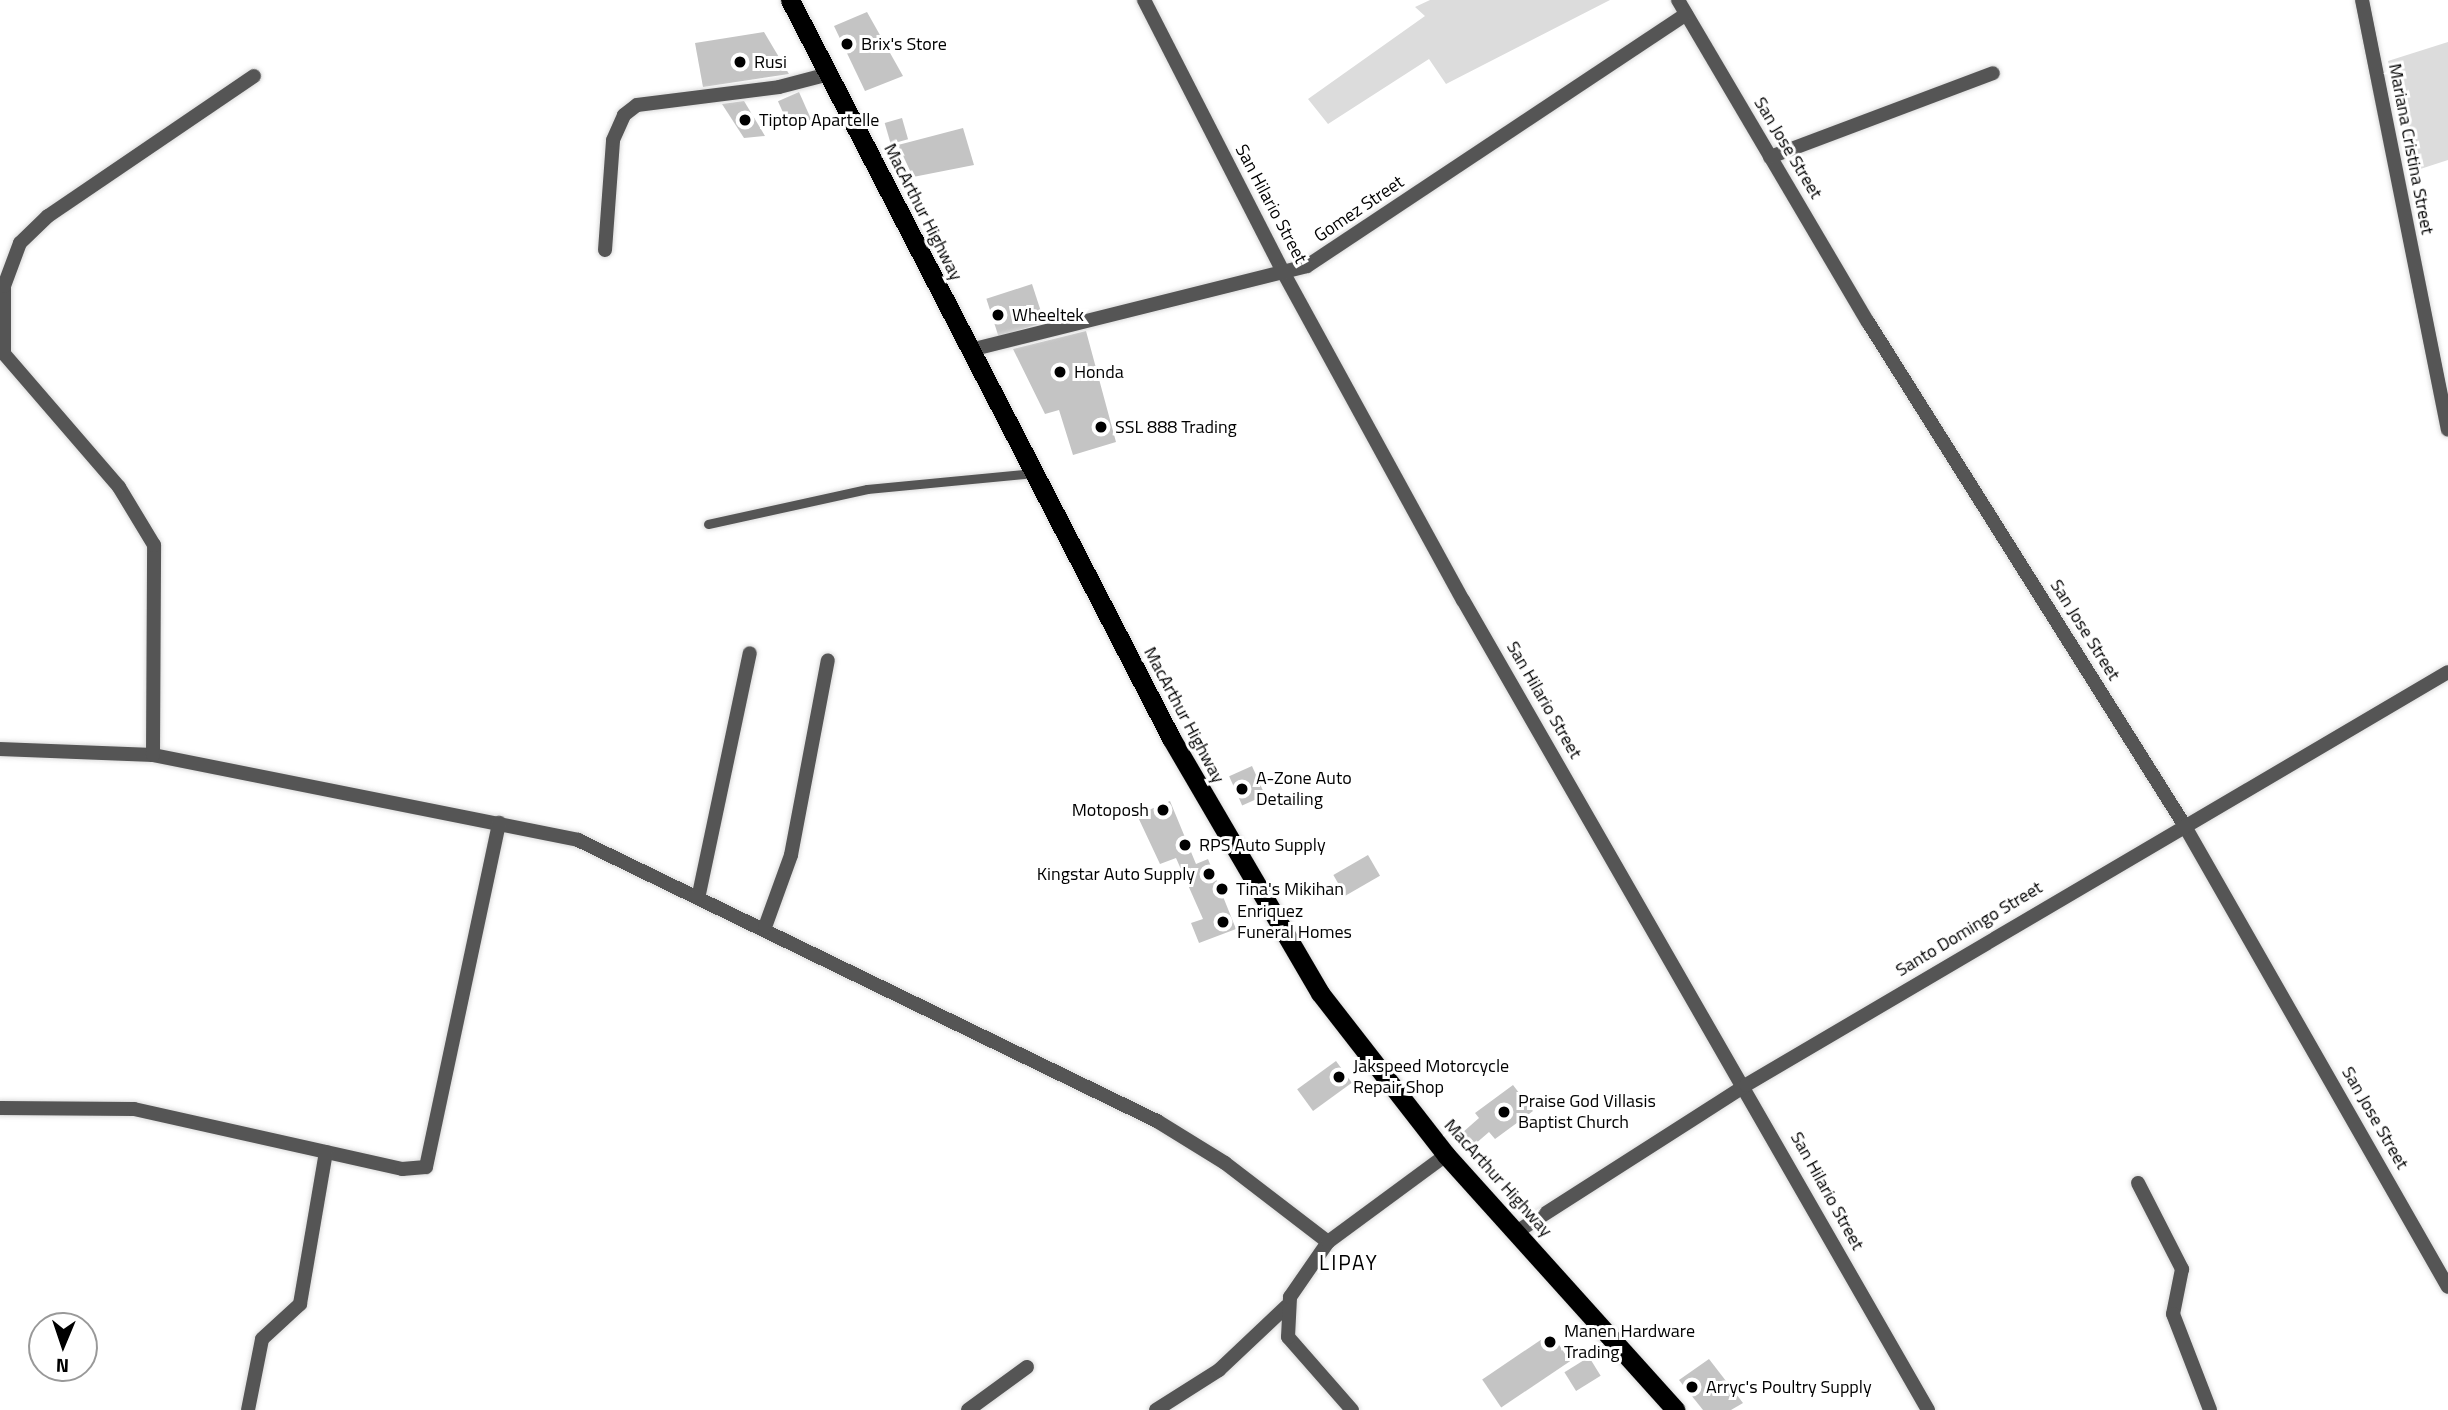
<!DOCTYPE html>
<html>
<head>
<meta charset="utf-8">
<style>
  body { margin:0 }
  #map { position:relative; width:2448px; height:1410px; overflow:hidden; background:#fff; font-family:"Titillium Web",sans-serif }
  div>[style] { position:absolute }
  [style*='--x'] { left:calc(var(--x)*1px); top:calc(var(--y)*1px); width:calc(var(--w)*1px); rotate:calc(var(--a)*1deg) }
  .green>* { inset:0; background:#dcdcdc }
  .building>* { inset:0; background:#c4c4c4; transform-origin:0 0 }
  .roads { filter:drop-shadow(0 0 2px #dbdbdb) drop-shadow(0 0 2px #dbdbdb) }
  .service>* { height:9px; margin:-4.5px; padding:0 4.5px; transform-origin:4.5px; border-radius:4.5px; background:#555 }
  .minor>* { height:14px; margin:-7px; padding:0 7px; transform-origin:7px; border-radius:7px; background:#555 }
  .trunk>* { height:19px; margin:-9.5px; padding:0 9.5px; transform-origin:9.5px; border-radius:9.5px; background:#000 }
  .dots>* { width:19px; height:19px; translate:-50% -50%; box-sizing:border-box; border:4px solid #fff; border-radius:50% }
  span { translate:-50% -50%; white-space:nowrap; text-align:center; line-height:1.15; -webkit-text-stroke:6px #fff; paint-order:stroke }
  .poi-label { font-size:18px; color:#000 }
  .left { translate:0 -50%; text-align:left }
  .right { translate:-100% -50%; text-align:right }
  .street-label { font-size:18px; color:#000 }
  .quarter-label { font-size:21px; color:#000; letter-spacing:2px }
  .north { position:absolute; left:28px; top:1312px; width:70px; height:70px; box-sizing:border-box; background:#fff; border:2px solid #999; border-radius:50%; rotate:182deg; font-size:19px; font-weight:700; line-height:28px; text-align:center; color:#000 }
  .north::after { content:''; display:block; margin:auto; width:24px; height:32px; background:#000; clip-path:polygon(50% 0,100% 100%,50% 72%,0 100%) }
</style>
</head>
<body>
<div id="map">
  <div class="green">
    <div style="clip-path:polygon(1430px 0,1610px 0,1446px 84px,1429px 59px,1328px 124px,1308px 99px,1425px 16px,1415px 7px)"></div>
    <div style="clip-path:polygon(2448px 42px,2448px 160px,2411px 172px,2388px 61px)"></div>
  </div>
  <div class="building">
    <div style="clip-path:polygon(867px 12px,903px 76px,865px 91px,834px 26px)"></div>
    <div style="clip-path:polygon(764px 32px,789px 74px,703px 87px,695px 43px)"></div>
    <div style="left:799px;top:92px;width:30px;height:23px;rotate:66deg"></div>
    <div style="clip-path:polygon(744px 101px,765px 136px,744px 138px,722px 104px)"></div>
    <div style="left:902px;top:118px;width:22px;height:18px;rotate:74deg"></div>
    <div style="clip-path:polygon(963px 128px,974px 165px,913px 177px,898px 145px)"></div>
    <div style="left:1032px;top:284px;width:40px;height:48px;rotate:72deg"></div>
    <div style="clip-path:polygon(1086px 331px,1116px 442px,1073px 455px,1059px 410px,1045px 414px,1013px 349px)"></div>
    <div style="left:1252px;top:766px;width:32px;height:25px;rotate:66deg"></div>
    <div style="clip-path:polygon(1170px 801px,1196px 864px,1208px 859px,1236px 929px,1199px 943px,1191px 923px,1203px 919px,1176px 858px,1160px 864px,1137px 815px)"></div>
    <div style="left:1368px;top:855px;width:24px;height:40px;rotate:60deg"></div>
    <div style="left:1336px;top:1061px;width:27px;height:48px;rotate:54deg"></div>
    <div style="clip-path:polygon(1513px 1085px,1533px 1111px,1495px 1139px,1489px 1132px,1474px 1145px,1462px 1133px,1479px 1118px,1475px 1113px)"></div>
    <div style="left:1551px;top:1333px;width:34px;height:83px;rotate:56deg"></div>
    <div style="left:1589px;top:1357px;width:22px;height:29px;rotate:58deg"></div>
    <div style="clip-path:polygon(1709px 1359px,1743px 1403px,1731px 1410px,1703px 1410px,1679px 1380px)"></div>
  </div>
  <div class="roads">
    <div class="service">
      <div style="--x:708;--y:524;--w:163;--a:-12.4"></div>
      <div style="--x:867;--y:489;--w:168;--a:-5.5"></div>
    </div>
    <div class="minor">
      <div style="--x:1144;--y:0;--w:303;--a:62.9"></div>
      <div style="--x:1282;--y:270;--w:376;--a:61.3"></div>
      <div style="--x:1463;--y:600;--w:934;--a:60.14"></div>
      <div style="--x:1678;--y:0;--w:374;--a:59.5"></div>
      <div style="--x:1868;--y:322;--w:592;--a:57.84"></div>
      <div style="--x:2183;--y:823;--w:534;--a:60.27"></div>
      <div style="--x:2362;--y:0;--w:438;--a:78.7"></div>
      <div style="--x:1770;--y:157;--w:238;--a:-20.6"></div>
      <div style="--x:605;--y:250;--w:110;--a:-85.8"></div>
      <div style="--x:613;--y:140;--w:27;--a:-66"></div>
      <div style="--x:624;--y:115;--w:16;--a:-38"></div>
      <div style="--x:637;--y:105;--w:143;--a:-7.2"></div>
      <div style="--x:779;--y:87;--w:52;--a:-14.6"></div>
      <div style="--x:970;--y:350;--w:347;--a:-14"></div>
      <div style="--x:1307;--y:266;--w:455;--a:-33.6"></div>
      <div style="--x:0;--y:749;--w:153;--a:2.2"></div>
      <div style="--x:153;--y:755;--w:433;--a:11.3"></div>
      <div style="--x:578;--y:840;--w:644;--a:25.89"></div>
      <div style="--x:1157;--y:1121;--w:80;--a:31.7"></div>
      <div style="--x:1225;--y:1163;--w:130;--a:37.5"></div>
      <div style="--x:153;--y:755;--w:210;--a:-89.7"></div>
      <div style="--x:154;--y:545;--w:68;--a:-121.1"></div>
      <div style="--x:119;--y:487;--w:176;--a:-130.8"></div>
      <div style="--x:4;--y:354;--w:68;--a:-90"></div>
      <div style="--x:4;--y:286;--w:46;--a:-69.6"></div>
      <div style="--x:20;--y:243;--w:39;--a:-44"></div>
      <div style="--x:48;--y:216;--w:249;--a:-34.2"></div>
      <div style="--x:699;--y:894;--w:246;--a:-78.1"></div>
      <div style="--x:765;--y:927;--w:77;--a:-70.1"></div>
      <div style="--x:791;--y:855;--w:198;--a:-79.3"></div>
      <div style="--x:0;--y:1108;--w:134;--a:0.4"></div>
      <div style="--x:134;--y:1109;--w:275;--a:12.6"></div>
      <div style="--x:402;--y:1169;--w:24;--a:-5"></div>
      <div style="--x:426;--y:1167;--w:352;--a:-78"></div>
      <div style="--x:2138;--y:1183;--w:97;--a:62.9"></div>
      <div style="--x:2182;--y:1269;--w:46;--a:101.3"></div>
      <div style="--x:2173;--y:1314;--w:103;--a:68.9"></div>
      <div style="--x:1518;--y:1231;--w:271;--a:-32.6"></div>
      <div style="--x:1746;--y:1085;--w:814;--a:-30.47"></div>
      <div style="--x:248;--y:1410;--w:72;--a:-78.8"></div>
      <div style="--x:262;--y:1339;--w:52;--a:-42.6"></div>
      <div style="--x:300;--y:1304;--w:154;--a:-80.3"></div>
      <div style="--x:968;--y:1410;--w:73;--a:-36.1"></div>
      <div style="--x:1156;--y:1410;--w:75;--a:-32.4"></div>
      <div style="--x:1219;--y:1370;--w:93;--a:-43.3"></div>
      <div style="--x:1352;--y:1410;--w:97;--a:-131.2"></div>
      <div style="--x:1288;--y:1337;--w:40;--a:-87.1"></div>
      <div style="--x:1290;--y:1297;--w:67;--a:-55.4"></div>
      <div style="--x:1328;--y:1242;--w:147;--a:-36.4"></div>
    </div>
    <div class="trunk">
      <div style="--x:790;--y:0;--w:831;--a:62.69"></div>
      <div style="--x:1171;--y:738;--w:295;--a:59.7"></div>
      <div style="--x:1320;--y:993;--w:205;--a:52.1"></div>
      <div style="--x:1446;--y:1155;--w:343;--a:48"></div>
    </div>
  </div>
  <div class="dots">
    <div style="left:847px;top:44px;background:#000"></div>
    <div style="left:740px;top:62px;background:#000"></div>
    <div style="left:745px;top:120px;background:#000"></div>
    <div style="left:998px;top:315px;background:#000"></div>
    <div style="left:1060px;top:372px;background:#000"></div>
    <div style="left:1101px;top:427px;background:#000"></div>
    <div style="left:1242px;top:789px;background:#000"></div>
    <div style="left:1163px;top:810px;background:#000"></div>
    <div style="left:1185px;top:845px;background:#000"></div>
    <div style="left:1209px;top:874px;background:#000"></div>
    <div style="left:1222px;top:889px;background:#000"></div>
    <div style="left:1223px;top:922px;background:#000"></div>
    <div style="left:1339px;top:1077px;background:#000"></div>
    <div style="left:1504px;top:1112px;background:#000"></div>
    <div style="left:1550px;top:1342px;background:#000"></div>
    <div style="left:1692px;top:1387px;background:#000"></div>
  </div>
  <div class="poi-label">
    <span class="left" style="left:861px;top:44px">Brix's Store</span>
    <span class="left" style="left:754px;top:62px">Rusi</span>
    <span class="left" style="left:759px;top:120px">Tiptop Apartelle</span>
    <span class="left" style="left:1012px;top:315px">Wheeltek</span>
    <span class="left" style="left:1074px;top:372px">Honda</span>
    <span class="left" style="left:1115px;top:427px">SSL 888 Trading</span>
    <span class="left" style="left:1256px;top:789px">A-Zone Auto<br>Detailing</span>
    <span class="right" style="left:1149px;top:810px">Motoposh</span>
    <span class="left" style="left:1199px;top:845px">RPS Auto Supply</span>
    <span class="right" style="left:1195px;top:874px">Kingstar Auto Supply</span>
    <span class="left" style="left:1236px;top:889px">Tina's Mikihan</span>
    <span class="left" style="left:1237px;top:922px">Enriquez<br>Funeral Homes</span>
    <span class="left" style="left:1353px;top:1077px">Jakspeed Motorcycle<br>Repair Shop</span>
    <span class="left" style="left:1518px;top:1112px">Praise God Villasis<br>Baptist Church</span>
    <span class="left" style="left:1564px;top:1342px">Manen Hardware<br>Trading</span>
    <span class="left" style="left:1706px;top:1387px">Arryc's Poultry Supply</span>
  </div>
  <div class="street-label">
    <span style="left:1788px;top:148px;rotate:59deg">San Jose Street</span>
    <span style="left:2411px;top:149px;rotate:79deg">Mariana Cristina Street</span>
    <span style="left:1271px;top:204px;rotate:62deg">San Hilario Street</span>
    <span style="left:1359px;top:209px;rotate:-34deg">Gomez Street</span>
    <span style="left:923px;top:212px;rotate:63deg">MacArthur Highway</span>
    <span style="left:2085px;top:630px;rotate:58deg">San Jose Street</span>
    <span style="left:1544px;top:700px;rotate:60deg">San Hilario Street</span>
    <span style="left:1184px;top:715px;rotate:62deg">MacArthur Highway</span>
    <span style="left:1969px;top:929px;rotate:-31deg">Santo Domingo Street</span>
    <span style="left:2375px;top:1118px;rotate:60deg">San Jose Street</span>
    <span style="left:1498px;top:1178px;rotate:48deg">MacArthur Highway</span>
    <span style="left:1827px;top:1191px;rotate:61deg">San Hilario Street</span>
  </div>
  <div class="quarter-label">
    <span style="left:1349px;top:1262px">LIPAY</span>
  </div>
  <div class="north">N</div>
</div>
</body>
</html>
